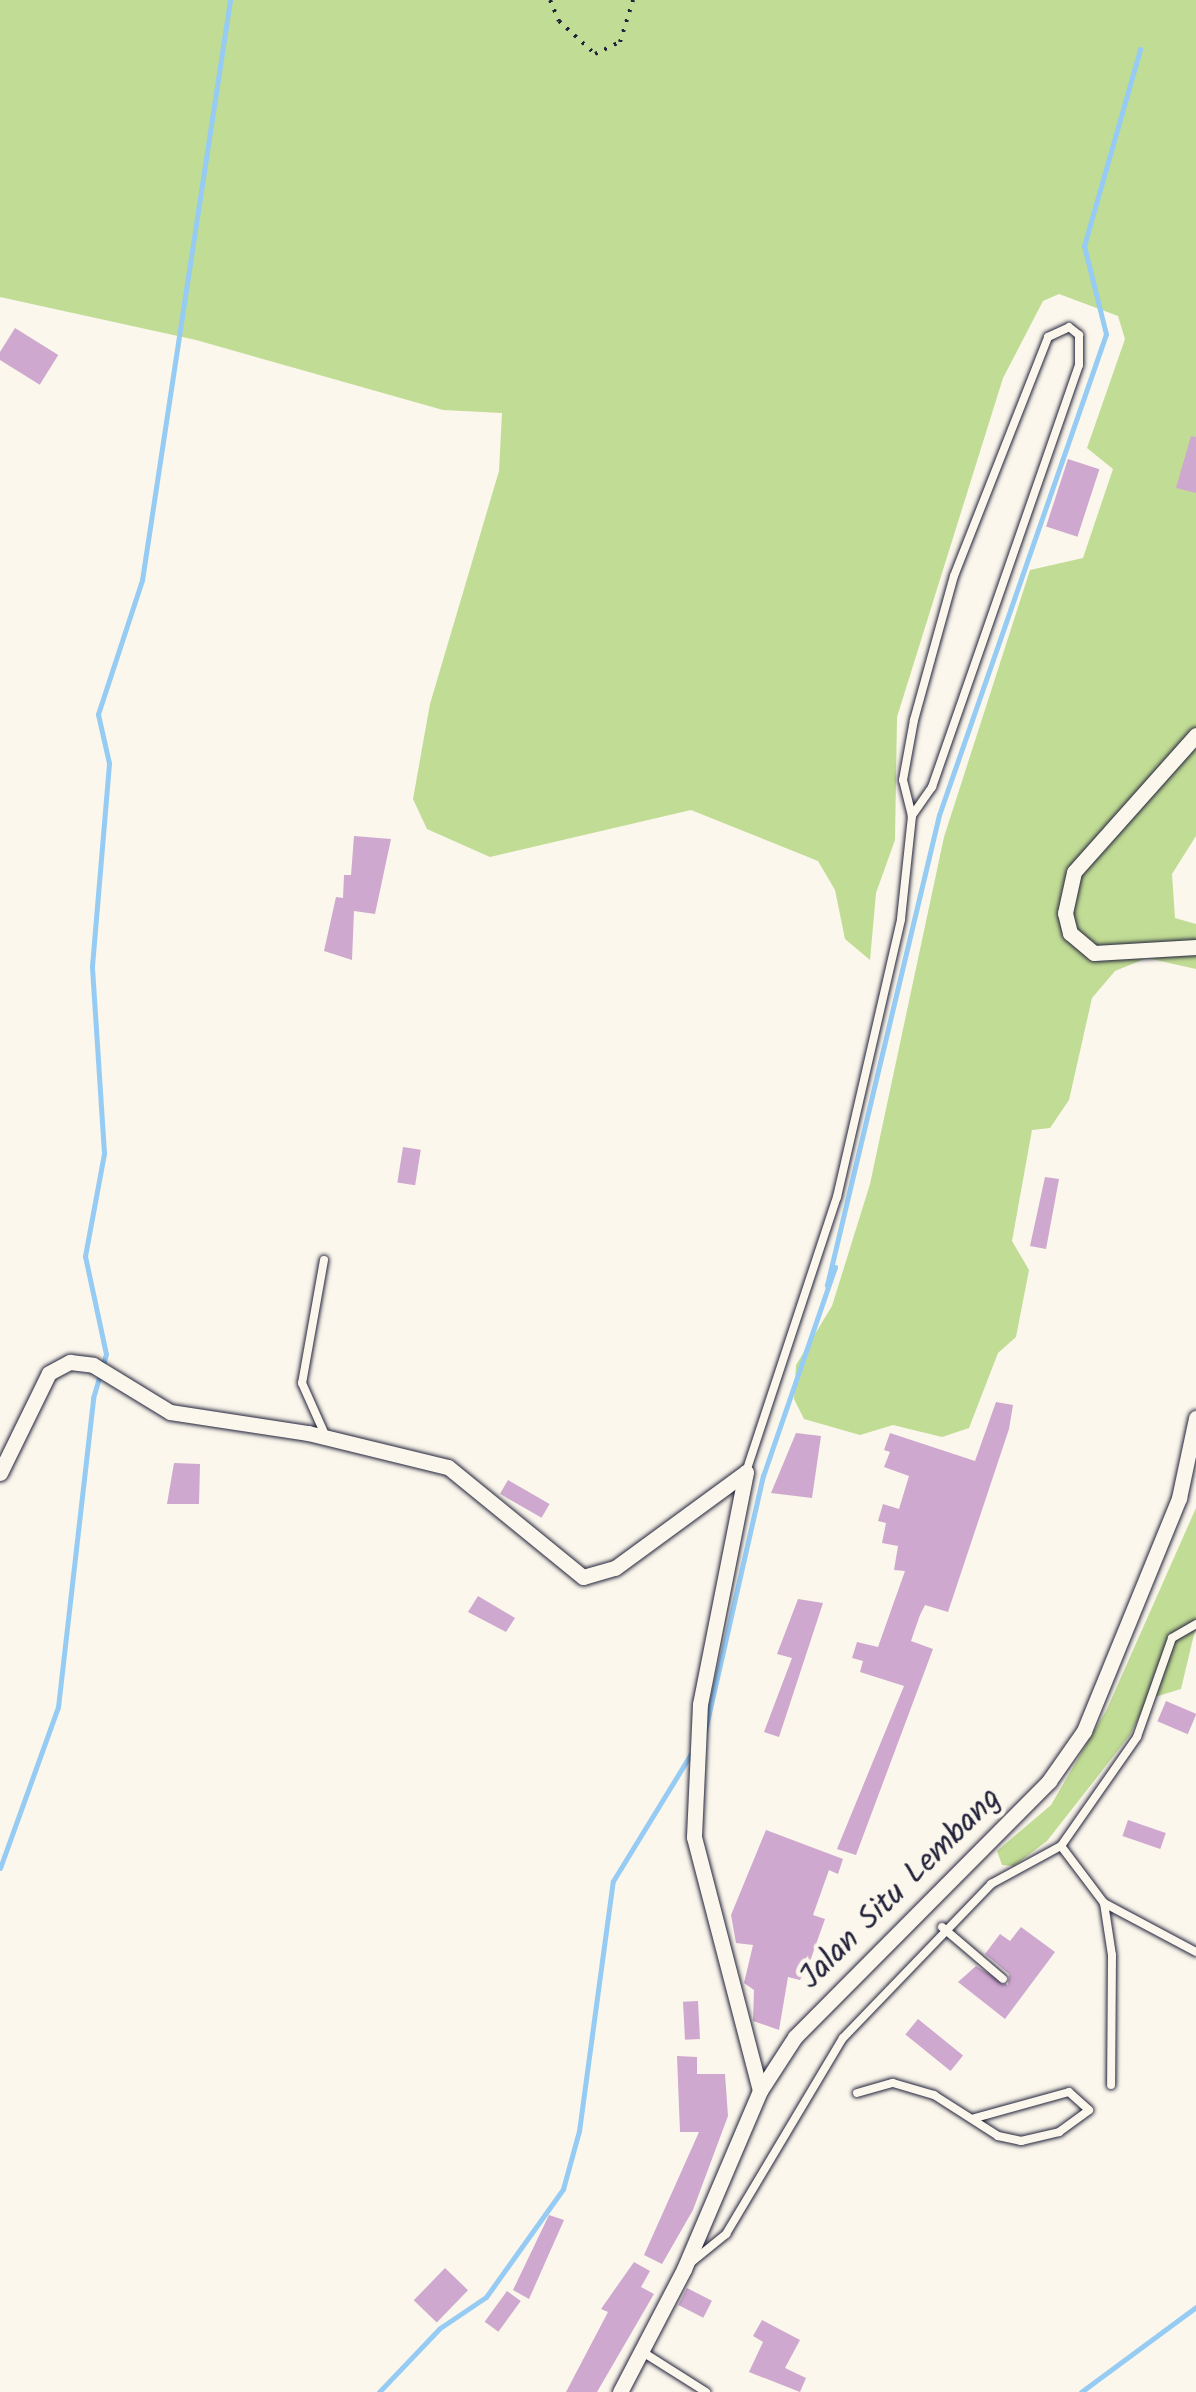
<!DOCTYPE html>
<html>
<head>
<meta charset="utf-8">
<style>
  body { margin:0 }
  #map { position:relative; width:1196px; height:2392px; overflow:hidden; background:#fbf7ec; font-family:Kalam,sans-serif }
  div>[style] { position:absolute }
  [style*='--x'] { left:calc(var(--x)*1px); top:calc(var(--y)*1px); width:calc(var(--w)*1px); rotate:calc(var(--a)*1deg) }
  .green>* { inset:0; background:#c1dc94 }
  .stream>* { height:5px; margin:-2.5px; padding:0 2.5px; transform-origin:2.5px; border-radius:2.5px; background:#96ccf4 }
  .building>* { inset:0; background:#cfa8cf; transform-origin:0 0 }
  .path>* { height:4px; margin-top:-2px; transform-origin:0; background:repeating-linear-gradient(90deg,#22223b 0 2.5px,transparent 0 10.5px) }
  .roads { filter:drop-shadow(0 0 2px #22223b) drop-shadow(0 0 2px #22223b) }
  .service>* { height:8px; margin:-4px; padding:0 4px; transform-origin:4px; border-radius:4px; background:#fbf7ec }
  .minor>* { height:15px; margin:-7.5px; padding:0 7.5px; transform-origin:7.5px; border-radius:7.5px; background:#fbf7ec }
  span { translate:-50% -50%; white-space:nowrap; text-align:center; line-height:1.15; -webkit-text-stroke:9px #fbf7ec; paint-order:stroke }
  .street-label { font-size:32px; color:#22223b }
</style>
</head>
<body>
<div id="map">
  <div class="green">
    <div style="clip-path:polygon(0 0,1196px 0,1196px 836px,1172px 874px,1175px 918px,1196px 924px,1196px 969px,1147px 958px,1115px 971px,1092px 998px,1069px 1100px,1050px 1128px,1032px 1130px,1012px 1241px,1029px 1270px,1016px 1337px,998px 1353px,969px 1428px,942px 1437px,893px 1425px,860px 1435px,804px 1419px,794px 1399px,796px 1365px,832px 1306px,870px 1184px,944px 837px,1030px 570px,1083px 558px,1113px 469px,1087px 448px,1125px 339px,1118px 316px,1059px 294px,1043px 301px,1003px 378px,897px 717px,895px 840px,876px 893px,870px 960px,845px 939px,835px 890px,818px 861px,691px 810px,490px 857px,427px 829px,413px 799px,430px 704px,499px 471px,502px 413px,443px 410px,196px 340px,0 297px)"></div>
    <div style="clip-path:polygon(1196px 1508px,1196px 1626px,1181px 1689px,1148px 1699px,1130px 1735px,1047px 1841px,1014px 1866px,1002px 1865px,997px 1851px,1051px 1805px,1107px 1709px)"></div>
  </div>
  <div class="stream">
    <div style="--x:704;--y:1735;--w:266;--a:-77.2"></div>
    <div style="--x:763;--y:1476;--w:221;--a:-71"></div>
    <div style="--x:835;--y:1267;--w:20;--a:114"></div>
    <div style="--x:827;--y:1285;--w:483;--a:-76.6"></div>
    <div style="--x:939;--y:815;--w:509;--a:-70.85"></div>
    <div style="--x:1106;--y:334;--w:91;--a:-104"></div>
    <div style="--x:1084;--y:246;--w:205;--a:-74.1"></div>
    <div style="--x:0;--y:1868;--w:171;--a:-70.2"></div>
    <div style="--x:58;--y:1707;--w:311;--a:-83.5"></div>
    <div style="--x:93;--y:1398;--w:46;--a:-73.5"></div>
    <div style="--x:106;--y:1354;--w:100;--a:-102.1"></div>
    <div style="--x:85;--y:1256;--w:105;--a:-79.5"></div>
    <div style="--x:104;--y:1153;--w:187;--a:-93.7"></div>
    <div style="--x:92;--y:966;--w:204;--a:-85.2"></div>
    <div style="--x:109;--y:763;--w:50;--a:-102.7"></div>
    <div style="--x:98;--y:714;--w:141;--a:-71.8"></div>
    <div style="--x:142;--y:580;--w:587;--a:-81.37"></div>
    <div style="--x:379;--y:2392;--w:88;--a:-46.4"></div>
    <div style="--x:440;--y:2328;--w:55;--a:-34"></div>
    <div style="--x:486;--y:2297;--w:133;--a:-54.5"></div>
    <div style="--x:563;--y:2189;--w:60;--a:-74.6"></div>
    <div style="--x:579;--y:2131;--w:252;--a:-82.3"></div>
    <div style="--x:613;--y:1881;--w:151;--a:-58.5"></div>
    <div style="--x:1081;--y:2392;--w:143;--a:-36.5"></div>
  </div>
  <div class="building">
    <div style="left:15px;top:328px;width:51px;height:35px;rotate:32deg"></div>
    <div style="clip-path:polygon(1191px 436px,1196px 437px,1196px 493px,1176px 488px)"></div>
    <div style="left:1068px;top:459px;width:33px;height:71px;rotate:18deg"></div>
    <div style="clip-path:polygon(354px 836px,391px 839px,375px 914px,354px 911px,352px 960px,324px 951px,336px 897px,343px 898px,344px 875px,351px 875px)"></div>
    <div style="left:403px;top:1147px;width:18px;height:36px;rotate:9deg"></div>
    <div style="clip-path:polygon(1045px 1177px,1059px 1179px,1046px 1249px,1030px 1246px)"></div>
    <div style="clip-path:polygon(996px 1402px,1013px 1405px,1009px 1429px,948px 1612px,925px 1605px,920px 1615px,911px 1641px,933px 1649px,856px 1855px,837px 1849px,904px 1686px,860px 1672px,863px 1661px,852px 1658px,857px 1642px,878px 1647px,905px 1571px,894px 1570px,898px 1546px,882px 1543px,886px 1523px,878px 1521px,883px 1504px,899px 1509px,909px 1476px,884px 1467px,890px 1452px,884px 1450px,890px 1433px,975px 1461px)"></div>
    <div style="clip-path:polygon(796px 1433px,821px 1436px,812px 1498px,771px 1493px)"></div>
    <div style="clip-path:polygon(174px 1463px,200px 1464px,199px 1504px,167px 1504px)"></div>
    <div style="left:508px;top:1480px;width:48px;height:16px;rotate:30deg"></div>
    <div style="clip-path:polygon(478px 1596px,515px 1618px,506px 1632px,468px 1612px)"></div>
    <div style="clip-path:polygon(798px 1599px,823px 1603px,779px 1737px,764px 1732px,792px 1658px,777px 1654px)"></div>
    <div style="left:1166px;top:1701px;width:33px;height:22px;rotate:23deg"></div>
    <div style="left:1128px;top:1820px;width:40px;height:17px;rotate:19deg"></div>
    <div style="clip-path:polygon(766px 1830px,843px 1859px,838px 1874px,829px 1870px,813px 1915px,825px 1919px,809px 1964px,800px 1980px,788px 1977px,779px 2030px,753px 2021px,754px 1990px,744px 1983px,753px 1945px,736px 1943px,731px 1915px)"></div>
    <div style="clip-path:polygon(1021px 1927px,1055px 1952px,1005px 2019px,958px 1982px,976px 1966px,1008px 1985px,1009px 1974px,985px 1954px,1000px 1934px,1010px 1941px)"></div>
    <div style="left:698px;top:2001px;width:38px;height:15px;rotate:87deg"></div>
    <div style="left:918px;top:2019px;width:58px;height:20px;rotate:39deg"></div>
    <div style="clip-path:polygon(677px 2056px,697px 2057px,697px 2074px,725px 2074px,728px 2116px,693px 2210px,662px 2264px,644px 2255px,699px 2132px,680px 2132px)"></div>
    <div style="clip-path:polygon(549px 2215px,564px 2220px,529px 2299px,513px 2290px)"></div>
    <div style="clip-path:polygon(634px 2262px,650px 2271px,641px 2287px,654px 2294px,597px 2392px,566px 2392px,608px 2312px,601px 2309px)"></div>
    <div style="left:445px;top:2268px;width:32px;height:45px;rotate:44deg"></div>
    <div style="left:687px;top:2288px;width:28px;height:19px;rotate:27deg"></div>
    <div style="left:507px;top:2291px;width:17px;height:38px;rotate:36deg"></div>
    <div style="clip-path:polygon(762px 2320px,800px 2340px,785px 2368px,806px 2378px,800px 2392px,749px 2372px,763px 2342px,753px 2336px)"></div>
  </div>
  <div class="path">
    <div style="--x:550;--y:0;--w:23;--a:67"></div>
    <div style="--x:559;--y:21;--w:49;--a:42.5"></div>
    <div style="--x:595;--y:54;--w:28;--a:-26"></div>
    <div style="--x:620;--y:42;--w:44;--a:-72.8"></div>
  </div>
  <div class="roads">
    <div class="service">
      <div style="--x:324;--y:1260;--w:125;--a:100.1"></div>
      <div style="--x:302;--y:1383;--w:59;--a:66"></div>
      <div style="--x:746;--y:1472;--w:290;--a:-71.7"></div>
      <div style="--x:837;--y:1197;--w:285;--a:-77"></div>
      <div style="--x:901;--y:919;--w:104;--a:-83.9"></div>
      <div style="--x:912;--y:816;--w:37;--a:-104"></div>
      <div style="--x:903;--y:780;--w:61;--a:-79.6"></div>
      <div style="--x:914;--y:720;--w:149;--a:-74.5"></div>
      <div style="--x:954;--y:576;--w:257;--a:-68.5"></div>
      <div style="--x:1048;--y:337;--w:23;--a:-25"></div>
      <div style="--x:1069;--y:327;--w:13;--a:39"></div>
      <div style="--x:1079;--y:335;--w:30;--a:90"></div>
      <div style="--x:1079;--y:365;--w:447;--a:109.2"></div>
      <div style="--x:932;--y:787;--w:35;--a:125"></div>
      <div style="--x:1061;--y:1846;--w:133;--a:-55.1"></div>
      <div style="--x:1137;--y:1737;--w:105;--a:-70.5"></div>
      <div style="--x:1172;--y:1638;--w:28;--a:-30"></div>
      <div style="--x:1104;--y:1903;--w:53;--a:81.3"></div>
      <div style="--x:1112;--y:1955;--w:130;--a:90.4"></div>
      <div style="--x:942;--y:1927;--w:80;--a:40.4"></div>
      <div style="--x:857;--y:2093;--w:37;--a:-16"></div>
      <div style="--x:893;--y:2083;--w:43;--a:16.3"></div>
      <div style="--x:934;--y:2095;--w:76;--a:32.6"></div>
      <div style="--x:998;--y:2136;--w:24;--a:12"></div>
      <div style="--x:1021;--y:2141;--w:39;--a:-13"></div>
      <div style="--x:1059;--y:2132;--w:37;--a:-36"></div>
      <div style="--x:1089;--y:2110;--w:27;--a:-138"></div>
      <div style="--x:1069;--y:2092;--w:98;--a:164.5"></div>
      <div style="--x:689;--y:2264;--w:48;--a:-39"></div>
      <div style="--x:726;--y:2234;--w:228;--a:-59.2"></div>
      <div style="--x:843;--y:2038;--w:214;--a:-46.1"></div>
      <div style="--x:991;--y:1884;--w:80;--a:-28.5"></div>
      <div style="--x:1061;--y:1846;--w:71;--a:53"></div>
      <div style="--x:1104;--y:1903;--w:104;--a:28"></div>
      <div style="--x:641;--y:2351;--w:77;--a:32.2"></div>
    </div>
    <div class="minor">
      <div style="--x:1196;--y:735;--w:183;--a:131.7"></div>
      <div style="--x:1074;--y:872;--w:42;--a:102.4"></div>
      <div style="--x:1065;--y:913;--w:21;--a:76"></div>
      <div style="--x:1070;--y:933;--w:31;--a:40"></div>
      <div style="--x:1094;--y:953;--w:102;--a:-3.4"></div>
      <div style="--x:746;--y:1472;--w:237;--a:101.2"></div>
      <div style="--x:700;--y:1704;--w:133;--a:92.6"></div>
      <div style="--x:694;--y:1837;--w:262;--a:75.4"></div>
      <div style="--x:0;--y:1473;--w:111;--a:-63.9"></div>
      <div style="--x:49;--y:1373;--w:24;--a:-28"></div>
      <div style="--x:70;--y:1362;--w:23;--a:7"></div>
      <div style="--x:93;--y:1365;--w:90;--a:31.4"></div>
      <div style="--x:170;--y:1412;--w:140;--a:8.7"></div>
      <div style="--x:308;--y:1433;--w:144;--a:13.7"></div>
      <div style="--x:448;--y:1467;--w:174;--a:39.2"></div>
      <div style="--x:583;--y:1577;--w:33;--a:-16"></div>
      <div style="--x:615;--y:1568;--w:162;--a:-36.2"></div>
      <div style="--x:620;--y:2392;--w:139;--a:-62.5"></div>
      <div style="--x:684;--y:2269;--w:194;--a:-66.9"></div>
      <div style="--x:760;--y:2091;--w:64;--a:-57.1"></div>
      <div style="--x:795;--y:2037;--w:361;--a:-45.2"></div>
      <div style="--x:1049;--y:1781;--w:61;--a:-55"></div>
      <div style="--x:1084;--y:1731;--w:252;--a:-67.8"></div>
      <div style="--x:1179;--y:1498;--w:82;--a:-78"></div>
    </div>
  </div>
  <div class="street-label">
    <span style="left:901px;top:1889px;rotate:-45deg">Jalan Situ Lembang</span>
  </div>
</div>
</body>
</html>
